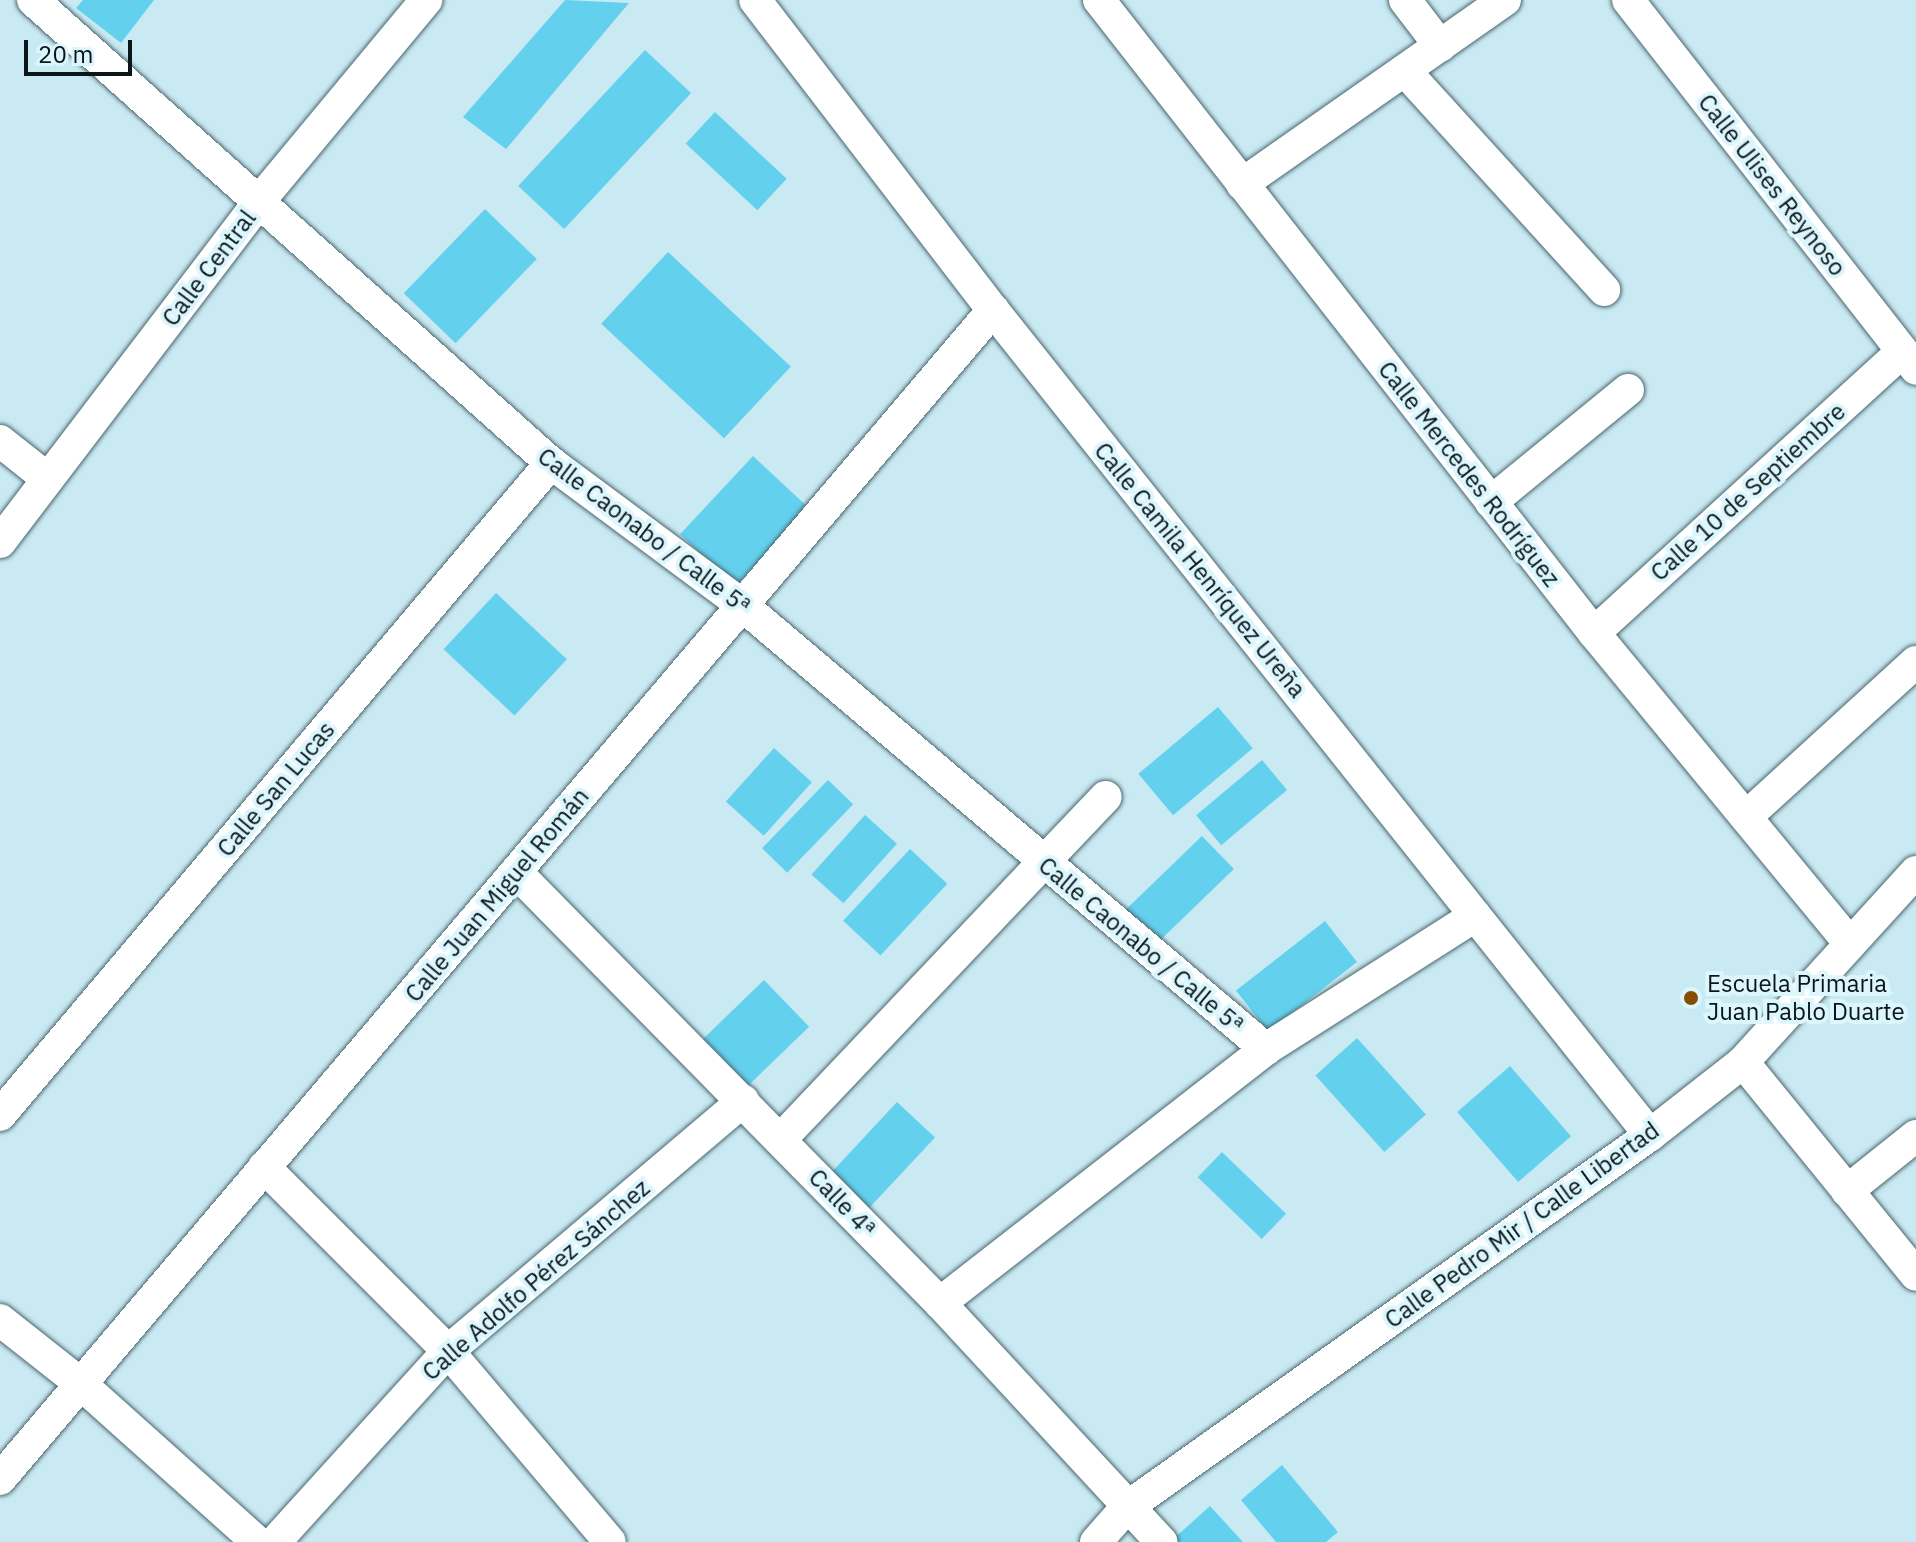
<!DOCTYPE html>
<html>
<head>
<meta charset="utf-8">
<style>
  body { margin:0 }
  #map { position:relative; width:1916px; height:1542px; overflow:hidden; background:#caeaf3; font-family:"IBM Plex Sans",sans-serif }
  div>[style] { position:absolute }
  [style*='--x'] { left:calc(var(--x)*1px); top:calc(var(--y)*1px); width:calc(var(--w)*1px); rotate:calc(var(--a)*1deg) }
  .building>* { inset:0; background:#63d1ee; transform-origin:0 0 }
  .roads { filter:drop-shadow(0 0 2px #4a666e) drop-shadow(0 0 2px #4a666e) }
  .street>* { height:32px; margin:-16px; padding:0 16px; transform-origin:16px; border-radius:16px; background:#fff }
  .dots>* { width:22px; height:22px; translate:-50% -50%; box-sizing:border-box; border:4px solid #dcf6fd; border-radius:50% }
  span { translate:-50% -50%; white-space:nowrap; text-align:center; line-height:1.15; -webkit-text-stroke:8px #dcf6fd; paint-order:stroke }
  .street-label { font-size:24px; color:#0b1619 }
  .poi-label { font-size:24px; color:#0b1619 }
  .left { translate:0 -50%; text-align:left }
  .scale { position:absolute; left:24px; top:40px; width:108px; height:36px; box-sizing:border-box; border:4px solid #0b1619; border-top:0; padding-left:10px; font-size:24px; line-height:28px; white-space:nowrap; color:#0b1619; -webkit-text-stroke:6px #dcf6fd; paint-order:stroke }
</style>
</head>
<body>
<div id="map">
  <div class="building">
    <div style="clip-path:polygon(83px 0,154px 0,121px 43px,76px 8px)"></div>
    <div style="clip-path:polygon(565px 0,629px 3px,506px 149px,463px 117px)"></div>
    <div style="left:645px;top:50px;width:63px;height:186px;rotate:43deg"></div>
    <div style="left:715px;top:112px;width:98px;height:43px;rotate:43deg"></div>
    <div style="left:485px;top:209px;width:72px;height:117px;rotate:44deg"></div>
    <div style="left:668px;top:252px;width:168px;height:98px;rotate:43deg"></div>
    <div style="left:753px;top:456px;width:76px;height:107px;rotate:43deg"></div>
    <div style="left:496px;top:593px;width:97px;height:77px;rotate:43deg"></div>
    <div style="left:1218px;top:707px;width:54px;height:104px;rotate:50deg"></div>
    <div style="left:774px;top:748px;width:51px;height:72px;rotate:42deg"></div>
    <div style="left:1262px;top:760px;width:39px;height:86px;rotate:50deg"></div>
    <div style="left:828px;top:780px;width:35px;height:95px;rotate:44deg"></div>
    <div style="left:865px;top:815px;width:43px;height:80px;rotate:42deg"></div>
    <div style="left:1202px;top:836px;width:46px;height:113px;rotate:46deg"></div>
    <div style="left:910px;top:849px;width:51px;height:98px;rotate:43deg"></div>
    <div style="left:1325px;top:921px;width:52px;height:113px;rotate:52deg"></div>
    <div style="left:764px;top:980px;width:65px;height:88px;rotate:46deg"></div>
    <div style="left:1357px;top:1038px;width:103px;height:56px;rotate:48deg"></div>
    <div style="left:1510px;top:1066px;width:93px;height:70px;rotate:49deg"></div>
    <div style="left:897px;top:1102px;width:52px;height:100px;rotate:43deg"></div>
    <div style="left:1222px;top:1152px;width:89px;height:35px;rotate:44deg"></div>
    <div style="clip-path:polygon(1282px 1465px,1338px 1532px,1326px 1542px,1276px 1542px,1241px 1500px)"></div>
    <div style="clip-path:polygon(1210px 1506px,1243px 1542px,1170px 1542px)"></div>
  </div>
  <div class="roads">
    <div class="street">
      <div style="--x:33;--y:0;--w:695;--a:41.79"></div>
      <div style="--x:551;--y:463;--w:238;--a:36.6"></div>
      <div style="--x:742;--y:605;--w:687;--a:40.28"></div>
      <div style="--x:755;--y:0;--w:391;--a:52.5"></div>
      <div style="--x:993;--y:310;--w:1055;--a:51.47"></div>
      <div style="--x:1099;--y:0;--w:804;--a:51.97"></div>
      <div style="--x:1594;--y:633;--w:399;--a:50.5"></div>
      <div style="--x:1405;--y:0;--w:58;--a:52.7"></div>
      <div style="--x:1628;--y:0;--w:468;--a:52"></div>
      <div style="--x:1405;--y:71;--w:296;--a:47.7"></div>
      <div style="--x:1242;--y:184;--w:321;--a:-35"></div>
      <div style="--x:0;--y:441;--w:61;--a:38.4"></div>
      <div style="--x:1491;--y:502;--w:177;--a:-39.3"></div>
      <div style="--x:0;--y:542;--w:431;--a:-52.7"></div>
      <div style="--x:261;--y:199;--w:259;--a:-50.3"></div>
      <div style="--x:1594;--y:633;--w:417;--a:-42.4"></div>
      <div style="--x:1746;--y:817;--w:230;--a:-42.4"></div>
      <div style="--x:516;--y:872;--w:605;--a:45.47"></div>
      <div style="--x:940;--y:1303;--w:326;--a:47.2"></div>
      <div style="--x:1743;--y:1062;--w:274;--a:50.9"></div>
      <div style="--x:0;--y:1115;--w:854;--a:-49.8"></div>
      <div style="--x:780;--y:1140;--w:473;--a:-46.5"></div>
      <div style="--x:264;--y:1167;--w:260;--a:45"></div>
      <div style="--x:448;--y:1351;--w:250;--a:49.7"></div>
      <div style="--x:1847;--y:1191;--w:88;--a:-38.6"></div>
      <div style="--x:940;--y:1303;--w:413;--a:-37.9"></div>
      <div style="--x:1266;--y:1049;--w:248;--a:-32.5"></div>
      <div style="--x:0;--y:1320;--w:103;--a:38.3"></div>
      <div style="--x:81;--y:1384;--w:237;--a:41.9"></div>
      <div style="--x:0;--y:1479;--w:1534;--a:-49.65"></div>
      <div style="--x:275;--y:1542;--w:258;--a:-47.8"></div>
      <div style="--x:448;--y:1351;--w:387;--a:-40.3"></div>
      <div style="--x:1096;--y:1542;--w:45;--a:-48.6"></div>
      <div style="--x:1126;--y:1508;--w:643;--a:-35.44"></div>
      <div style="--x:1650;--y:1135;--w:118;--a:-38.1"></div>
      <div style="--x:1743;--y:1062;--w:257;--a:-47.7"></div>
    </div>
  </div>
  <div class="dots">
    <div style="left:1691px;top:998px;background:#854e00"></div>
  </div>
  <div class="street-label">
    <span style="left:1772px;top:185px;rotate:52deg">Calle Ulises Reynoso</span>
    <span style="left:209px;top:268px;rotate:-53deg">Calle Central</span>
    <span style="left:1469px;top:474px;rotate:52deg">Calle Mercedes Rodríguez</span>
    <span style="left:1748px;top:492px;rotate:-42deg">Calle 10 de Septiembre</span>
    <span style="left:644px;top:531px;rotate:37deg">Calle Caonabo / Calle 5ª</span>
    <span style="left:1200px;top:570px;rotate:51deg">Calle Camila Henríquez Ureña</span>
    <span style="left:276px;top:789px;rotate:-50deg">Calle San Lucas</span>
    <span style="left:497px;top:895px;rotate:-50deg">Calle Juan Miguel Román</span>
    <span style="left:1141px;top:945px;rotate:40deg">Calle Caonabo / Calle 5ª</span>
    <span style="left:842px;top:1203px;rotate:46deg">Calle 4ª</span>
    <span style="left:1522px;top:1225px;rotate:-36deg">Calle Pedro Mir / Calle Libertad</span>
    <span style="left:536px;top:1280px;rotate:-41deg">Calle Adolfo Pérez Sánchez</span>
  </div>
  <div class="poi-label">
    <span class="left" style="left:1707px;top:998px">Escuela Primaria<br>Juan Pablo Duarte</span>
  </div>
  <div class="scale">20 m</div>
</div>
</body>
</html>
